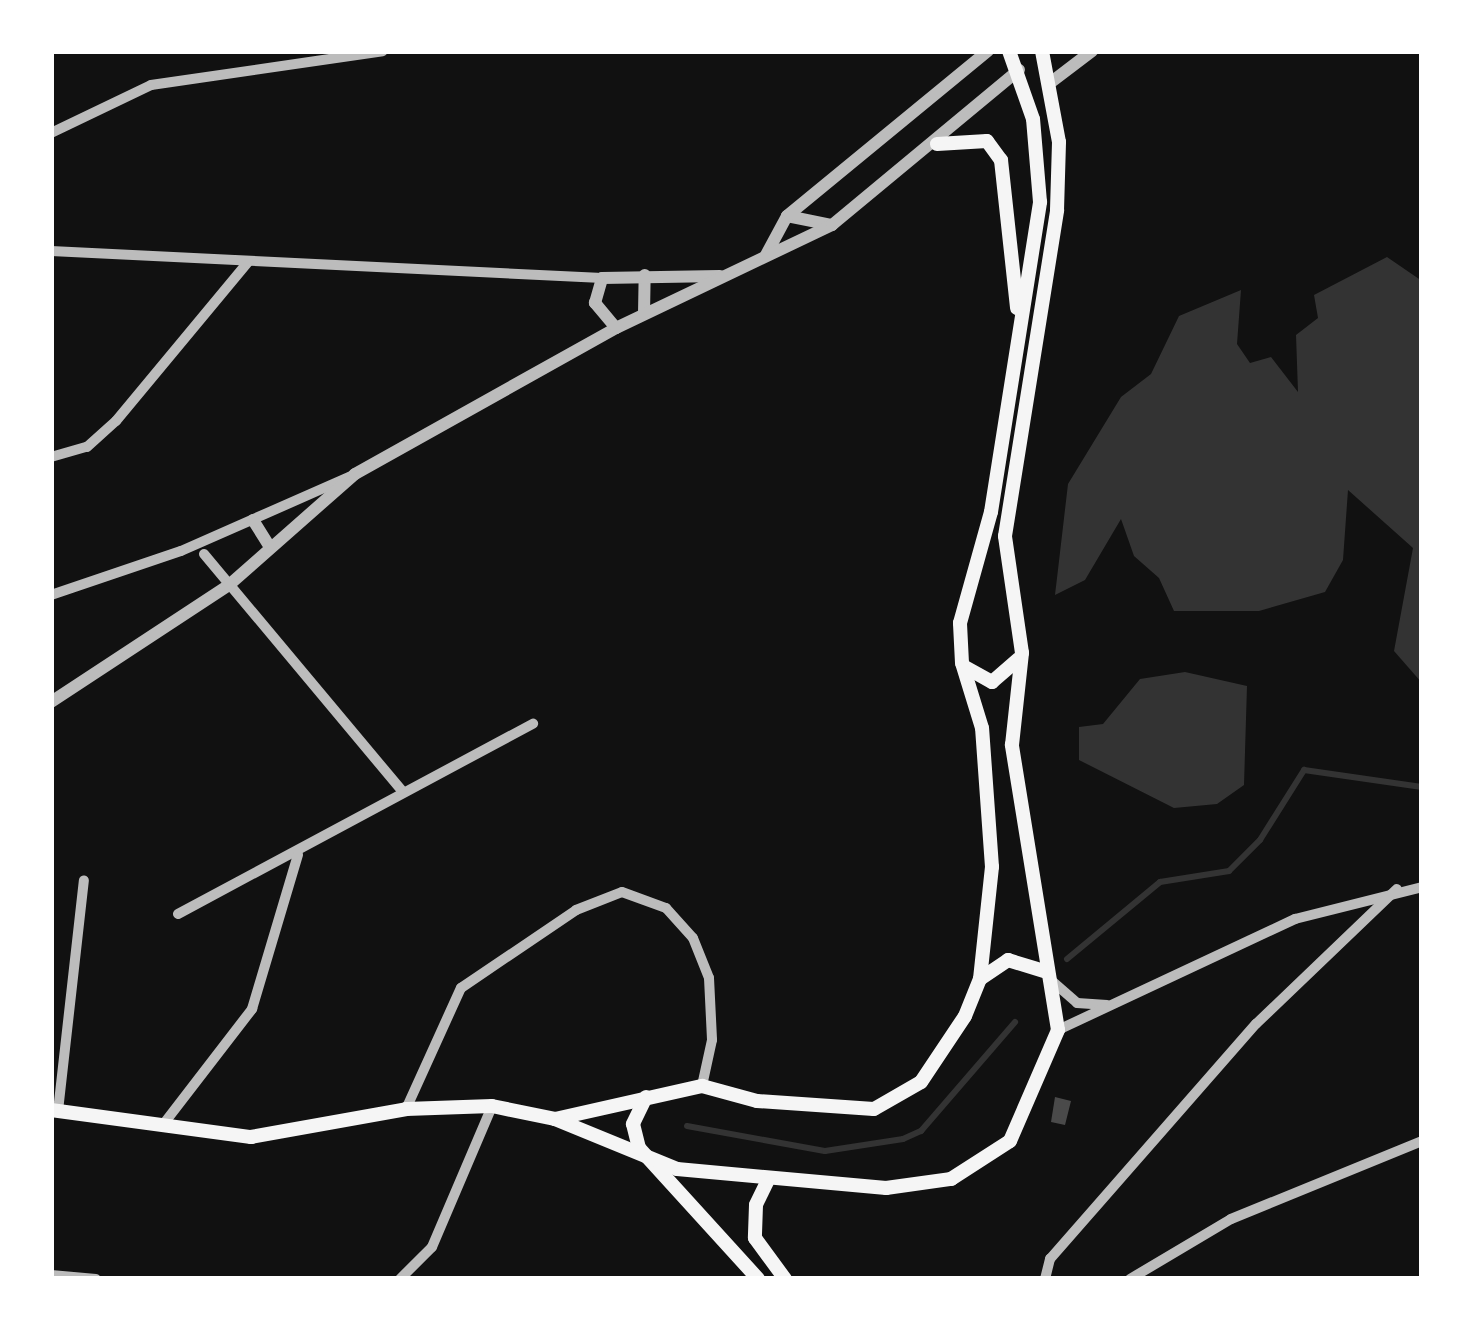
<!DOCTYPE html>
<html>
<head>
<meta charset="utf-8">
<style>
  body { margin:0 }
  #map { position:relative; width:1473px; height:1330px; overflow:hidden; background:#111; font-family:Manrope,sans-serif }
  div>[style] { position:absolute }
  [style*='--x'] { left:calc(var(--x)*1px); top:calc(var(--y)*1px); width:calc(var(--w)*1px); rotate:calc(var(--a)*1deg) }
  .water>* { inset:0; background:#333 }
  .stream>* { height:6px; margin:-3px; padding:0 3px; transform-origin:3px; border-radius:3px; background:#333 }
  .building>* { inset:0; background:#4a4a4a }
  .minor>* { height:10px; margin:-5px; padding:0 5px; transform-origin:5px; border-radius:5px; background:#bcbcbc }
  .tertiary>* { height:12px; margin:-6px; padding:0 6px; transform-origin:6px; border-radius:6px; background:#bcbcbc }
  .secondary>* { height:14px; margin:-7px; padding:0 7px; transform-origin:7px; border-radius:7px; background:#f5f5f5 }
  span { translate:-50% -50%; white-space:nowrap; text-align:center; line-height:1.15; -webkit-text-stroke:9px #fff; paint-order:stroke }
  .frame { position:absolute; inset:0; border:54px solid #fff; pointer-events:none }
</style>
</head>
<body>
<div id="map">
  <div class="water">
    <div style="clip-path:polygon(1387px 257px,1422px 281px,1422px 683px,1394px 651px,1413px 548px,1348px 490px,1343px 560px,1325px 592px,1259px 611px,1174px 611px,1159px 578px,1134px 556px,1121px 519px,1085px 580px,1055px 595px,1068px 484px,1121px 397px,1151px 374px,1179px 316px,1241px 290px,1237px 344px,1250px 363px,1271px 357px,1298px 392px,1296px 335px,1318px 318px,1314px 295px)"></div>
    <div style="clip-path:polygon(1185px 672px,1247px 686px,1244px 785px,1217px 804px,1174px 808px,1079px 760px,1079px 727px,1103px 724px,1140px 679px)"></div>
  </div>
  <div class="stream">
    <div style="--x:1067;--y:959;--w:121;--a:-39.6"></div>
    <div style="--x:1160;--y:882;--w:70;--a:-9.1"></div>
    <div style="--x:1229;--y:871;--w:44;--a:-45"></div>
    <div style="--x:1260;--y:840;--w:83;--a:-57.8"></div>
    <div style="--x:1304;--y:770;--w:119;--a:8.2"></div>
    <div style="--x:687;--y:1126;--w:140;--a:10.3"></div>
    <div style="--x:825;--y:1151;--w:79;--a:-8.7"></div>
    <div style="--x:903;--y:1139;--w:20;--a:-24"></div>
    <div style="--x:921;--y:1131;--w:144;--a:-49.2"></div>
  </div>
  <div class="building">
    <div style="clip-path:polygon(1055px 1097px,1071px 1101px,1065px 1125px,1051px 1122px)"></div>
  </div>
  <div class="minor">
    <div style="--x:51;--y:133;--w:111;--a:-25.6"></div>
    <div style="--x:151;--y:85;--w:234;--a:-8.3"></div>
    <div style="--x:51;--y:251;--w:552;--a:2.81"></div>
    <div style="--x:51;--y:457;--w:37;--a:-16"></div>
    <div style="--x:87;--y:447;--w:39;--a:-42"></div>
    <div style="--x:116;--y:421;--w:207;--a:-50.3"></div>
    <div style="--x:204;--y:554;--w:310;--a:50.1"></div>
    <div style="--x:51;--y:595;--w:137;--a:-18.7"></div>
    <div style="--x:181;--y:551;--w:184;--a:-23.8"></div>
    <div style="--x:178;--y:914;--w:403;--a:-28.2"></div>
    <div style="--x:1052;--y:981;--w:33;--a:41"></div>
    <div style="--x:1077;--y:1003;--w:30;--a:4"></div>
    <div style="--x:1058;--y:1030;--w:262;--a:-25.1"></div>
    <div style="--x:1295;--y:919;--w:131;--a:-14.1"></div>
    <div style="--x:406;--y:1109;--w:133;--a:-65.6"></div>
    <div style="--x:461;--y:988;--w:139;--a:-34.1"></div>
    <div style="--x:576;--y:910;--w:49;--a:-21.4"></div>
    <div style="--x:622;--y:892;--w:47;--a:20"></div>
    <div style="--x:666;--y:908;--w:40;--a:48"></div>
    <div style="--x:693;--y:938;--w:43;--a:68.2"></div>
    <div style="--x:709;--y:978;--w:62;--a:87.2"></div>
    <div style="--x:712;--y:1040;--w:47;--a:102.3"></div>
    <div style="--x:58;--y:1111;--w:232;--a:-83.6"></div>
    <div style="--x:162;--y:1126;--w:148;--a:-52.4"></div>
    <div style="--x:252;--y:1009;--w:161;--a:-73.4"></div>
    <div style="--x:51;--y:1275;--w:45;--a:5.1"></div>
    <div style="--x:400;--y:1279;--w:45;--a:-45"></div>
    <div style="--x:432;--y:1247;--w:153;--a:-66.9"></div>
    <div style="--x:1045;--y:1279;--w:21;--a:-76"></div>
    <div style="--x:1050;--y:1259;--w:313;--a:-48.8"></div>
    <div style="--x:1256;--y:1024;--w:195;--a:-43.8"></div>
    <div style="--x:1130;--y:1279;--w:117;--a:-30.7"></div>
    <div style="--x:1231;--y:1219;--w:206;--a:-22.2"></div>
  </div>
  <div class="tertiary">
    <div style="--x:1050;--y:83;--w:53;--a:-37.3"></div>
    <div style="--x:787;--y:216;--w:46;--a:11.3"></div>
    <div style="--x:766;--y:255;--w:44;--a:-61.7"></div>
    <div style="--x:787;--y:216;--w:260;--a:-39.4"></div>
    <div style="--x:644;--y:314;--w:39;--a:-89"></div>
    <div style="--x:616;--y:328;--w:33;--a:-130"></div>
    <div style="--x:595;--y:303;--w:26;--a:-74"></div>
    <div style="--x:602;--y:278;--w:118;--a:-1"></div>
    <div style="--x:253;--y:520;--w:32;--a:58"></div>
    <div style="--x:51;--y:702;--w:213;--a:-33.3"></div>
    <div style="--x:229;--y:585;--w:168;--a:-41.4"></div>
    <div style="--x:355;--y:474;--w:299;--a:-29.2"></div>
    <div style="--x:616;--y:328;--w:239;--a:-25.5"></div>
    <div style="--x:832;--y:225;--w:243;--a:-39.7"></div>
  </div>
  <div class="secondary">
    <div style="--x:937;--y:144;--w:50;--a:-3.4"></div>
    <div style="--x:987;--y:141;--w:24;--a:54"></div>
    <div style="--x:1001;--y:160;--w:149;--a:83.8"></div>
    <div style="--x:965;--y:667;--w:31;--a:29"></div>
    <div style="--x:992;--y:682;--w:35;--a:-41"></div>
    <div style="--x:980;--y:979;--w:34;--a:-34"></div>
    <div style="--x:1008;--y:960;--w:41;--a:17.1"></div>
    <div style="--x:646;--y:1097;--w:30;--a:116"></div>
    <div style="--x:633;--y:1124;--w:25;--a:76"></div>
    <div style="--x:639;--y:1148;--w:177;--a:47.7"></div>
    <div style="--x:51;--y:1110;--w:202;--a:7.7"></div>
    <div style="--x:251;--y:1137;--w:158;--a:-10.2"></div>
    <div style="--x:406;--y:1109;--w:86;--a:-2"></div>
    <div style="--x:492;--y:1106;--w:64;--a:11.7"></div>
    <div style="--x:555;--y:1119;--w:132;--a:22.3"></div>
    <div style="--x:677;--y:1169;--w:210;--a:5.2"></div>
    <div style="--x:886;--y:1188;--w:66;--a:-7.9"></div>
    <div style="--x:951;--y:1179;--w:70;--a:-32.8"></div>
    <div style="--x:1010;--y:1141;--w:121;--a:-66.6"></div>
    <div style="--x:1058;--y:1030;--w:289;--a:-99.2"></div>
    <div style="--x:1012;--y:745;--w:93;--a:-83.8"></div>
    <div style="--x:1022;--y:653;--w:118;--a:-98.3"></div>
    <div style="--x:1005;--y:536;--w:330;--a:-80.9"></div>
    <div style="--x:1057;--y:210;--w:68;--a:-88.3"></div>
    <div style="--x:1059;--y:142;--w:93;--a:-100.6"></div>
    <div style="--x:555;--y:1119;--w:151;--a:-12.7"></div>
    <div style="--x:702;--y:1086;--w:57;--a:15.3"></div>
    <div style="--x:757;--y:1101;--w:117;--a:3.9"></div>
    <div style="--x:874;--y:1109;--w:54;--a:-29.9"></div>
    <div style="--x:921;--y:1082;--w:79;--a:-56.3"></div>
    <div style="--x:965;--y:1016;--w:40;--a:-68"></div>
    <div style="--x:980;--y:979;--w:113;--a:-83.9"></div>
    <div style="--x:992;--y:867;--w:139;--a:-94.1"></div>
    <div style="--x:982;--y:728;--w:68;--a:-107.1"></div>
    <div style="--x:962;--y:663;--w:40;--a:-92.9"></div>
    <div style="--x:960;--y:623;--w:115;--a:-74.4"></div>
    <div style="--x:991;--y:512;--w:314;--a:-81"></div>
    <div style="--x:1040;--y:202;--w:83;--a:-94.8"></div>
    <div style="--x:1033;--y:119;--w:72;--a:-109.4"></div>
    <div style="--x:767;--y:1182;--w:25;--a:116"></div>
    <div style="--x:756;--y:1205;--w:33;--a:92"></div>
    <div style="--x:755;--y:1238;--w:51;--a:53.8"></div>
  </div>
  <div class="frame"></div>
</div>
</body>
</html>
